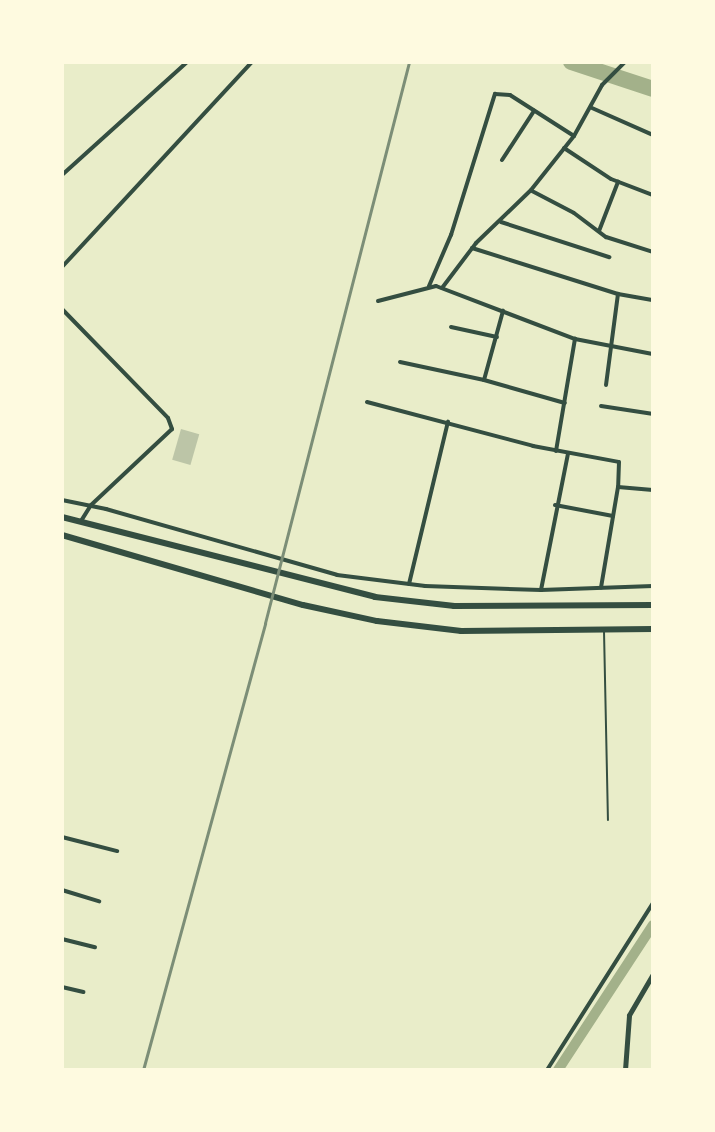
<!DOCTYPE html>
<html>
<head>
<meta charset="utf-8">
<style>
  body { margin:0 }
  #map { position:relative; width:715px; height:1132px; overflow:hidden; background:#e9edc9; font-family:Overpass,sans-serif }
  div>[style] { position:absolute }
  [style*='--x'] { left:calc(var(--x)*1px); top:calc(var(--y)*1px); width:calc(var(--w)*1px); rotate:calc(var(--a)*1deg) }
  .canal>* { height:10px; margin:-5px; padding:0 5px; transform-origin:5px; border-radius:5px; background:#a3b18a }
  .river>* { height:16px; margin:-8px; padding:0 8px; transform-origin:8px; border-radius:8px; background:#a3b18a }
  .building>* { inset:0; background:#bcc5a7; transform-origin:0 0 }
  .service>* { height:2px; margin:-1px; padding:0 1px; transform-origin:1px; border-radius:1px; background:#344e41 }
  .minor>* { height:4px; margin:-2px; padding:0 2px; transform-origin:2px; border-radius:2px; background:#344e41 }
  .tertiary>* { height:5px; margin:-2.5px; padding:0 2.5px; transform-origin:2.5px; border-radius:2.5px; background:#344e41 }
  .trunk>* { height:6px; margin:-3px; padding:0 3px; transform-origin:3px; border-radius:3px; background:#344e41 }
  .rail>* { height:3px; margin:-1.5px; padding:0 1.5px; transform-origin:1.5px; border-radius:1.5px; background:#7c8e77 }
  span { translate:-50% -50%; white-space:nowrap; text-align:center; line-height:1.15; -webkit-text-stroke:6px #fefae0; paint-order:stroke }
  .frame { position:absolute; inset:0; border:64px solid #fefae0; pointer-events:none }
</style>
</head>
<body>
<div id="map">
  <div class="canal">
    <div style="--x:558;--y:1070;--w:173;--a:-56.8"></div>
  </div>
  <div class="river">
    <div style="--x:571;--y:62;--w:86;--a:18.2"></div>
  </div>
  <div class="building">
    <div style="left:181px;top:429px;width:19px;height:32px;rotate:16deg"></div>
  </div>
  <div class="service">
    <div style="--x:604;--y:631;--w:189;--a:88.8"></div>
  </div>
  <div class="minor">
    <div style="--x:592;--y:108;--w:67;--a:23.9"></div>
    <div style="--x:564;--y:148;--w:56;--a:33.4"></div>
    <div style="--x:611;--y:179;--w:45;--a:20.9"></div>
    <div style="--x:502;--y:160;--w:59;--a:-56.9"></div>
    <div style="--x:62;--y:175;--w:169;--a:-42.1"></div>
    <div style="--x:532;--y:191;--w:47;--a:27.6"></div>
    <div style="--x:574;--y:213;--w:40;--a:37"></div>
    <div style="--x:606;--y:237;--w:49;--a:17.7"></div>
    <div style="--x:501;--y:222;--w:114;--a:18"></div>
    <div style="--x:599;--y:231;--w:53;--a:-68.8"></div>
    <div style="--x:472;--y:248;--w:153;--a:17.5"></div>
    <div style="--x:618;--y:294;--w:36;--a:10"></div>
    <div style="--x:62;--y:267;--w:280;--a:-47.2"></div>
    <div style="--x:429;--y:286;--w:56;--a:-66.7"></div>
    <div style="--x:451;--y:235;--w:148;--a:-72.7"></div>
    <div style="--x:495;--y:94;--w:15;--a:4"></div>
    <div style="--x:510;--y:95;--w:76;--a:32.6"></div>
    <div style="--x:442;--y:288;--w:56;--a:-52.9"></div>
    <div style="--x:476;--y:243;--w:76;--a:-43.9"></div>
    <div style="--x:531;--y:190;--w:69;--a:-51.5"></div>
    <div style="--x:574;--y:136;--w:58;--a:-61.2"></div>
    <div style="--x:602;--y:85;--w:33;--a:-45"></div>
    <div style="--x:378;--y:301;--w:60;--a:-14.5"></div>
    <div style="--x:436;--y:286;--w:149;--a:20.9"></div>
    <div style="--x:575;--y:339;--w:79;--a:10.9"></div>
    <div style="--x:62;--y:309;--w:152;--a:45.8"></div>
    <div style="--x:168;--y:418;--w:12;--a:70"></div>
    <div style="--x:172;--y:429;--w:111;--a:136.8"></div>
    <div style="--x:91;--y:505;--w:19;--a:122"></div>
    <div style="--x:451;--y:327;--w:47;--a:12.3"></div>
    <div style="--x:400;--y:362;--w:86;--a:12.1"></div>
    <div style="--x:484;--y:380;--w:84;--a:15.9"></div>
    <div style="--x:484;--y:380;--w:72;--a:-74.6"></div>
    <div style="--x:606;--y:385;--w:92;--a:-82.5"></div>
    <div style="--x:367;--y:402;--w:172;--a:14.8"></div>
    <div style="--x:533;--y:446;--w:87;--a:10.5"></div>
    <div style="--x:619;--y:462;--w:25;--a:92"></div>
    <div style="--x:618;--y:487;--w:102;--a:99.6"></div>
    <div style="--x:601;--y:406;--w:53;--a:8.7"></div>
    <div style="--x:556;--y:451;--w:114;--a:-80.4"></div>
    <div style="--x:618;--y:487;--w:35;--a:5"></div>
    <div style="--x:62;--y:500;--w:45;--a:11.6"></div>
    <div style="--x:106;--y:509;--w:240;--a:15.9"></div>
    <div style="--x:337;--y:575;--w:89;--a:7.1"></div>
    <div style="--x:425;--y:586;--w:116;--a:2"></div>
    <div style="--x:541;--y:590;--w:112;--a:-2"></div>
    <div style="--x:555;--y:505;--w:59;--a:10.7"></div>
    <div style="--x:409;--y:584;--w:167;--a:-76.5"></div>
    <div style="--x:541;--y:590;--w:139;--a:-78.8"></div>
    <div style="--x:62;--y:837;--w:57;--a:14.3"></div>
    <div style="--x:62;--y:890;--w:39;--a:17"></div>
    <div style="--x:62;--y:939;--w:34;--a:14"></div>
    <div style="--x:62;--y:987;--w:22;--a:13"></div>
    <div style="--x:547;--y:1070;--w:198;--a:-57.6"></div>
  </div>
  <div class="tertiary">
    <div style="--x:625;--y:1070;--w:55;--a:-85.8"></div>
    <div style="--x:629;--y:1015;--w:48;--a:-59.7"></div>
  </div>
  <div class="trunk">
    <div style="--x:62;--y:517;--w:323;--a:14.3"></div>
    <div style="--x:375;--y:597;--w:80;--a:6.5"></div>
    <div style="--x:454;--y:606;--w:199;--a:-0.3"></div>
    <div style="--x:62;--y:535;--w:251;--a:16.2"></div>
    <div style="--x:303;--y:605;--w:76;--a:12.2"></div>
    <div style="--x:377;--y:621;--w:85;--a:6.8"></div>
    <div style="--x:461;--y:631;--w:192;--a:-0.6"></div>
  </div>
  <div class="rail">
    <div style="--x:143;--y:1070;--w:463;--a:-74.7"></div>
    <div style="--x:265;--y:623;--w:579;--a:-75.6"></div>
  </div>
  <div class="frame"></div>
</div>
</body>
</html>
